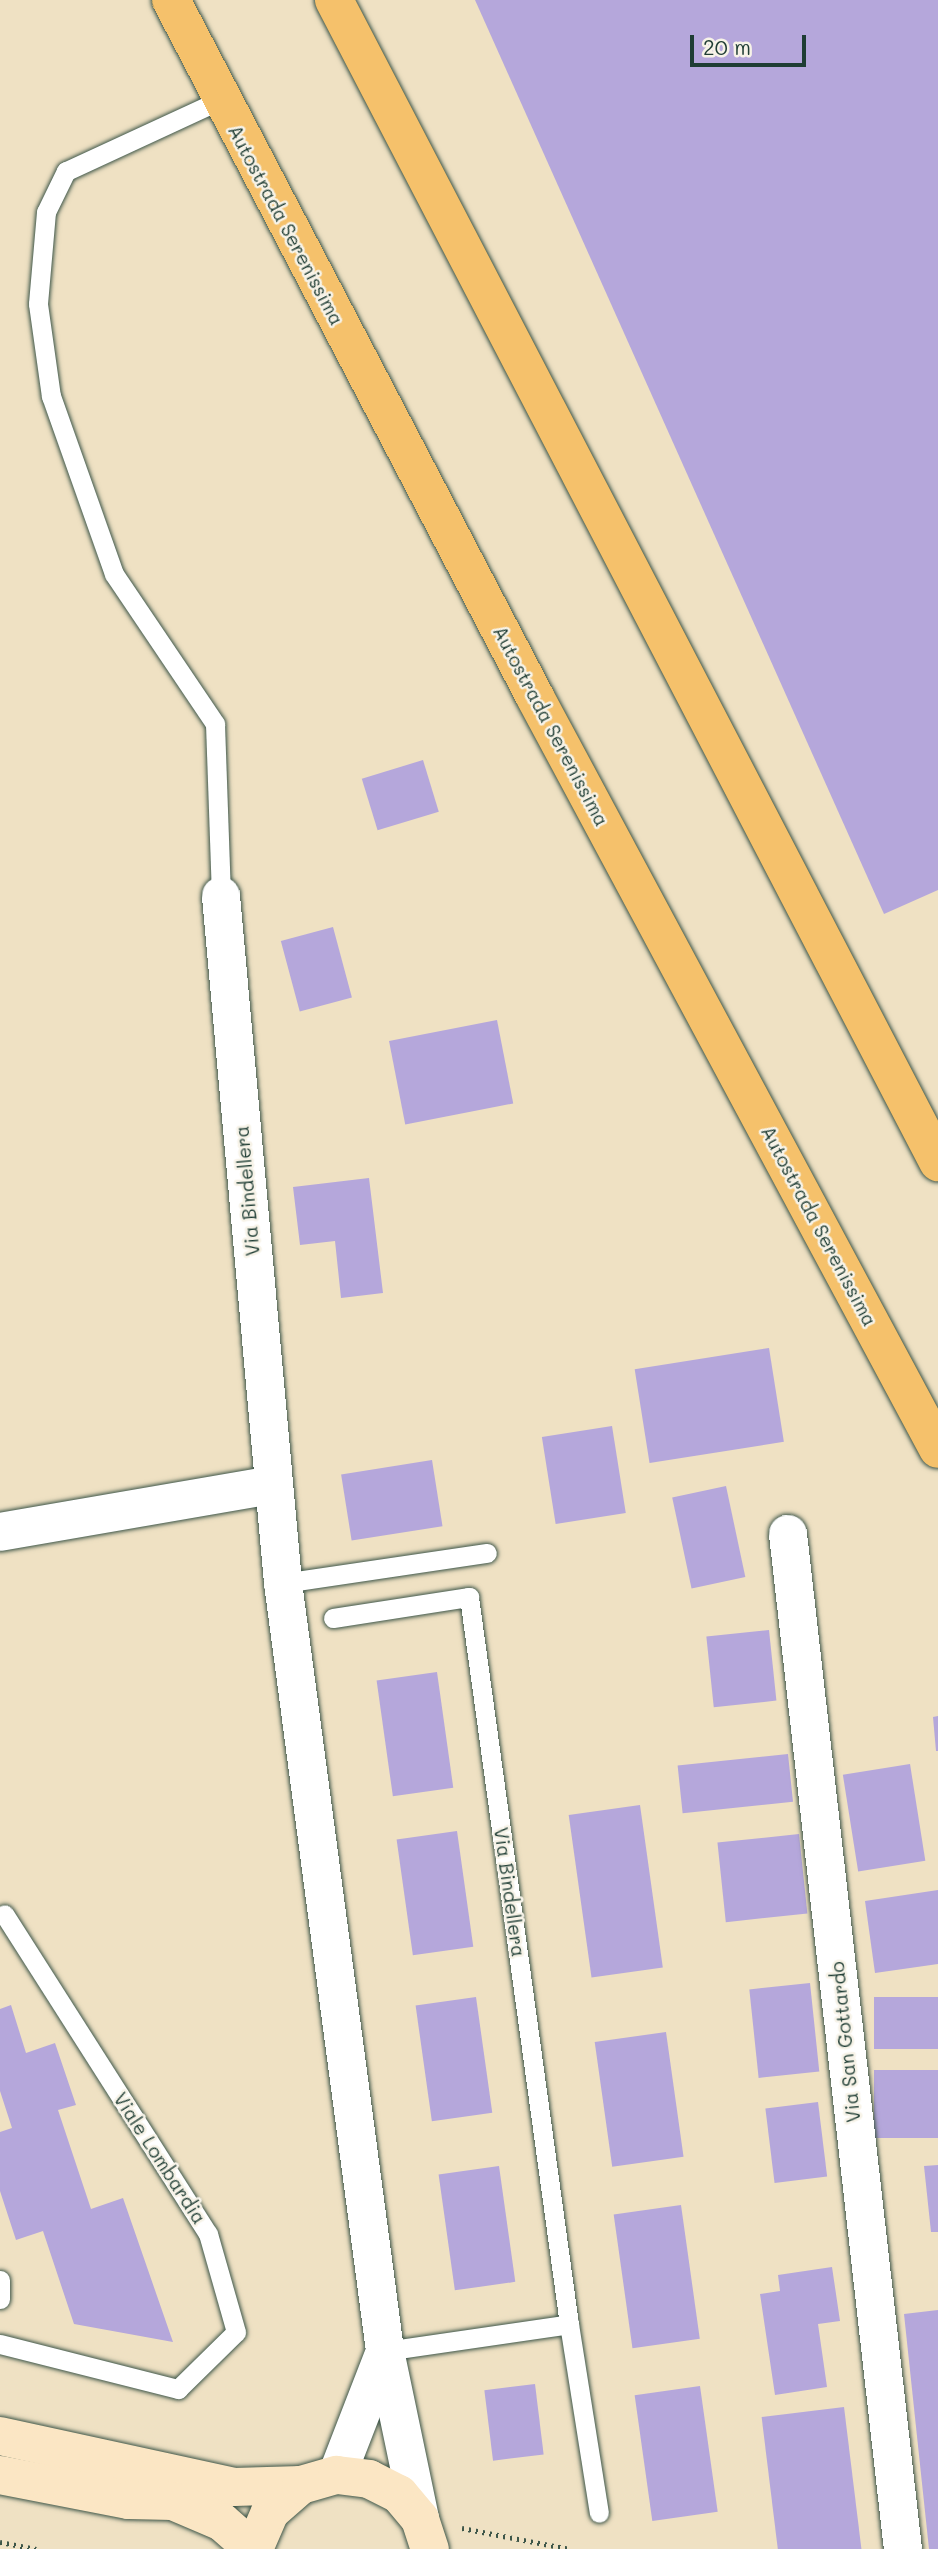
<!DOCTYPE html>
<html>
<head>
<meta charset="utf-8">
<style>
  body { margin:0 }
  #map { position:relative; width:938px; height:2549px; overflow:hidden; background:#efe1c3; font-family:Mali,sans-serif }
  div>[style] { position:absolute }
  [style*='--x'] { left:calc(var(--x)*1px); top:calc(var(--y)*1px); width:calc(var(--w)*1px); rotate:calc(var(--a)*1deg) }
  .building>* { inset:0; background:#b5a7db; transform-origin:0 0 }
  .path>* { height:4.5px; margin-top:-2.25px; transform-origin:0; background:repeating-linear-gradient(90deg,#3e5649 0 2px,transparent 0 7px) }
  .roads { filter:drop-shadow(0 0 2px #3e5649) drop-shadow(0 0 2px #3e5649) }
  .lane>* { height:19px; margin:-9.5px; padding:0 9.5px; transform-origin:9.5px; border-radius:9.5px; background:#fff }
  .street>* { height:38px; margin:-19px; padding:0 19px; transform-origin:19px; border-radius:19px; background:#fff }
  .secondary>* { height:38px; margin:-19px; padding:0 19px; transform-origin:19px; border-radius:19px; background:#fbe6c4 }
  .highway>* { height:38px; margin:-19px; padding:0 19px; transform-origin:19px; border-radius:19px; background:#f5c16b }
  span { translate:-50% -50%; white-space:nowrap; text-align:center; line-height:1.15; -webkit-text-stroke:5px #f7f3e8; paint-order:stroke }
  .street-label { font-size:19px; color:#1f3d34 }
  .scale { position:absolute; left:690px; top:35px; width:116px; height:32px; box-sizing:border-box; border:4px solid #1f3d34; border-top:0; padding-left:9px; font-size:21px; line-height:24px; white-space:nowrap; color:#1f3d34; -webkit-text-stroke:5px #f7f3e8; paint-order:stroke }
</style>
</head>
<body>
<div id="map">
  <div class="building">
    <div style="clip-path:polygon(475px 0,938px 0,938px 890px,884px 914px)"></div>
    <div style="left:423px;top:760px;width:54px;height:64px;rotate:73deg"></div>
    <div style="left:333px;top:927px;width:73px;height:54px;rotate:75deg"></div>
    <div style="left:497px;top:1020px;width:85px;height:110px;rotate:79deg"></div>
    <div style="clip-path:polygon(369px 1178px,383px 1293px,341px 1298px,335px 1241px,300px 1245px,293px 1187px)"></div>
    <div style="left:769px;top:1348px;width:95px;height:136px;rotate:81deg"></div>
    <div style="left:612px;top:1426px;width:88px;height:71px;rotate:81deg"></div>
    <div style="left:432px;top:1460px;width:67px;height:92px;rotate:81deg"></div>
    <div style="left:726px;top:1486px;width:93px;height:55px;rotate:78deg"></div>
    <div style="left:769px;top:1630px;width:71px;height:63px;rotate:84deg"></div>
    <div style="left:437px;top:1672px;width:117px;height:61px;rotate:82deg"></div>
    <div style="clip-path:polygon(938px 1716px,938px 1751px,936px 1751px,933px 1717px)"></div>
    <div style="left:788px;top:1754px;width:48px;height:111px;rotate:84deg"></div>
    <div style="left:910px;top:1764px;width:98px;height:68px;rotate:81deg"></div>
    <div style="left:640px;top:1805px;width:164px;height:72px;rotate:82deg"></div>
    <div style="left:457px;top:1831px;width:117px;height:61px;rotate:82deg"></div>
    <div style="left:799px;top:1834px;width:80px;height:82px;rotate:84deg"></div>
    <div style="clip-path:polygon(938px 1890px,938px 1964px,875px 1973px,865px 1901px)"></div>
    <div style="left:810px;top:1983px;width:89px;height:61px;rotate:84deg"></div>
    <div style="left:476px;top:1997px;width:117px;height:61px;rotate:82deg"></div>
    <div style="left:938px;top:1997px;width:52px;height:64px;rotate:90deg"></div>
    <div style="clip-path:polygon(11px 2005px,26px 2053px,55px 2043px,76px 2105px,58px 2110px,91px 2209px,123px 2198px,173px 2342px,74px 2324px,43px 2231px,16px 2240px,0 2191px,0 2132px,12px 2128px,0 2091px,0 2009px)"></div>
    <div style="left:666px;top:2032px;width:126px;height:72px;rotate:82deg"></div>
    <div style="left:938px;top:2070px;width:68px;height:64px;rotate:90deg"></div>
    <div style="left:818px;top:2102px;width:75px;height:53px;rotate:83deg"></div>
    <div style="clip-path:polygon(938px 2165px,938px 2232px,931px 2232px,924px 2166px)"></div>
    <div style="left:499px;top:2166px;width:117px;height:61px;rotate:82deg"></div>
    <div style="left:681px;top:2205px;width:135px;height:68px;rotate:82deg"></div>
    <div style="clip-path:polygon(832px 2267px,840px 2321px,818px 2324px,827px 2387px,775px 2395px,760px 2294px,780px 2291px,778px 2275px)"></div>
    <div style="clip-path:polygon(938px 2310px,938px 2549px,929px 2549px,904px 2314px)"></div>
    <div style="left:535px;top:2384px;width:71px;height:51px;rotate:83deg"></div>
    <div style="left:700px;top:2386px;width:127px;height:66px;rotate:82deg"></div>
    <div style="left:844px;top:2407px;width:143px;height:83px;rotate:83deg"></div>
  </div>
  <div class="path">
    <div style="--x:462;--y:2528;--w:110;--a:11"></div>
    <div style="--x:0;--y:2542;--w:37;--a:11"></div>
  </div>
  <div class="roads">
    <div class="lane">
      <div style="--x:220;--y:100;--w:170;--a:155.2"></div>
      <div style="--x:66;--y:171;--w:46;--a:116"></div>
      <div style="--x:46;--y:212;--w:92;--a:95"></div>
      <div style="--x:38;--y:304;--w:93;--a:82"></div>
      <div style="--x:51;--y:396;--w:189;--a:70.5"></div>
      <div style="--x:114;--y:574;--w:181;--a:56"></div>
      <div style="--x:215;--y:724;--w:172;--a:88"></div>
      <div style="--x:283;--y:1583;--w:206;--a:-8.4"></div>
      <div style="--x:333;--y:1618;--w:138;--a:-8.8"></div>
      <div style="--x:469;--y:1597;--w:734;--a:82.17"></div>
      <div style="--x:569;--y:2324;--w:191;--a:81"></div>
      <div style="--x:0;--y:2280;--w:19;--a:90"></div>
      <div style="--x:0;--y:2344;--w:184;--a:14.2"></div>
      <div style="--x:178;--y:2389;--w:81;--a:-44.5"></div>
      <div style="--x:236;--y:2332;--w:102;--a:-105.9"></div>
      <div style="--x:208;--y:2234;--w:379;--a:-122.5"></div>
      <div style="--x:385;--y:2351;--w:186;--a:-8.3"></div>
    </div>
    <div class="street">
      <div style="--x:221;--y:896;--w:690;--a:84.84"></div>
      <div style="--x:283;--y:1583;--w:775;--a:82.43"></div>
      <div style="--x:385;--y:2351;--w:172;--a:78.2"></div>
      <div style="--x:0;--y:1532;--w:277;--a:-9.8"></div>
      <div style="--x:788;--y:1534;--w:1021;--a:83.54"></div>
      <div style="--x:337;--y:2475;--w:133;--a:-68.8"></div>
    </div>
    <div class="secondary">
      <div style="--x:0;--y:2436;--w:239;--a:12.3"></div>
      <div style="--x:234;--y:2487;--w:67;--a:-1.7"></div>
      <div style="--x:0;--y:2475;--w:131;--a:11"></div>
      <div style="--x:129;--y:2500;--w:44;--a:1.3"></div>
      <div style="--x:173;--y:2501;--w:53;--a:23.2"></div>
      <div style="--x:222;--y:2522;--w:41;--a:41.1"></div>
      <div style="--x:254;--y:2549;--w:40;--a:-66.6"></div>
      <div style="--x:270;--y:2512;--w:41;--a:-41.1"></div>
      <div style="--x:301;--y:2485;--w:37;--a:-16"></div>
      <div style="--x:337;--y:2475;--w:32;--a:7"></div>
      <div style="--x:369;--y:2479;--w:34;--a:27"></div>
      <div style="--x:399;--y:2494;--w:33;--a:50"></div>
      <div style="--x:420;--y:2519;--w:32;--a:72"></div>
    </div>
    <div class="highway">
      <div style="--x:171;--y:0;--w:786;--a:62.42"></div>
      <div style="--x:535;--y:697;--w:853;--a:61.81"></div>
      <div style="--x:334;--y:0;--w:1310;--a:62.53"></div>
    </div>
  </div>
  <div class="street-label">
    <span style="left:286px;top:225px;rotate:62deg">Autostrada Serenissima</span>
    <span style="left:551px;top:726px;rotate:62deg">Autostrada Serenissima</span>
    <span style="left:247px;top:1191px;rotate:-95deg">Via Bindellera</span>
    <span style="left:819px;top:1226px;rotate:62deg">Autostrada Serenissima</span>
    <span style="left:510px;top:1892px;rotate:82deg">Via Bindellera</span>
    <span style="left:845px;top:2042px;rotate:-96deg">Via San Gottardo</span>
    <span style="left:160px;top:2158px;rotate:57deg">Viale Lombardia</span>
  </div>
  <div class="scale">20 m</div>
</div>
</body>
</html>
